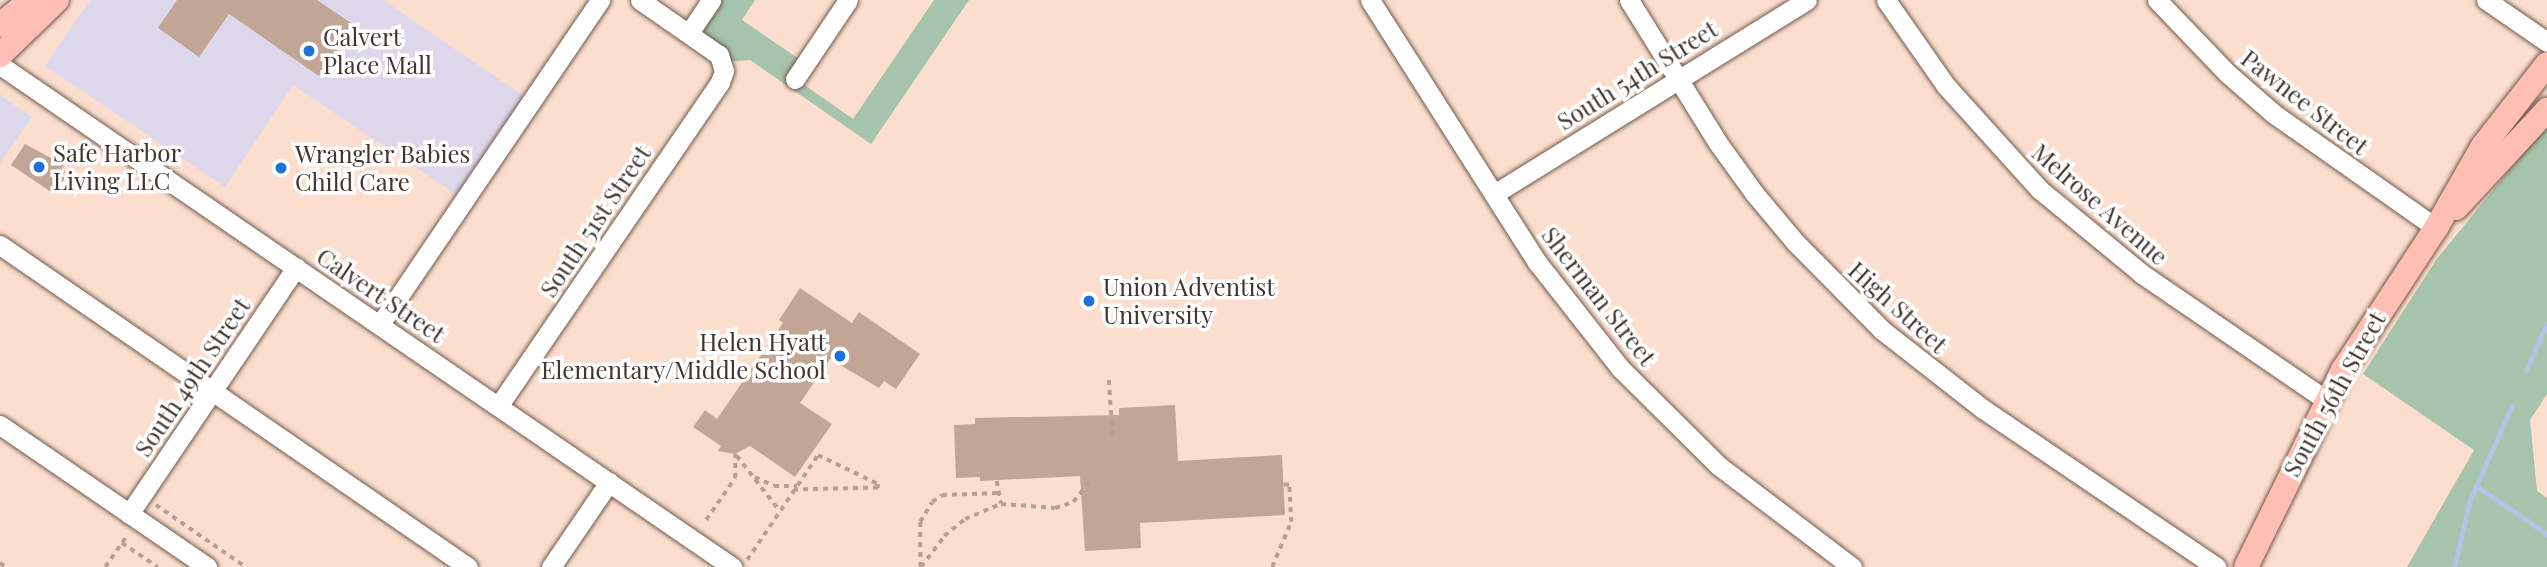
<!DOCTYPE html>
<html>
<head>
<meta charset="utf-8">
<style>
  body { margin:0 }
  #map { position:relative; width:2547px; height:567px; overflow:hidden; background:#fbdecd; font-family:"Playfair Display",serif }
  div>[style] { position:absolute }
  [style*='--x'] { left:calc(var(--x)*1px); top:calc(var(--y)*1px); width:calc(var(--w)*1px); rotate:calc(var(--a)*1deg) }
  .commercial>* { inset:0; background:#ddd7ec }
  .green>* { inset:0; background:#a5c4ab }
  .stream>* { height:5px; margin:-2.5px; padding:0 2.5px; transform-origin:2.5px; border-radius:2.5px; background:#b1c4e3 }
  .building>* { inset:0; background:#c1a696 }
  .path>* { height:3.5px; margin-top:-1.75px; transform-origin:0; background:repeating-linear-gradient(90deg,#b6a093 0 5px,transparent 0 10px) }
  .roads { filter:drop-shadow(0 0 2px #70584a) drop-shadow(0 0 2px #70584a) }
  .minor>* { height:19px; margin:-9.5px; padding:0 9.5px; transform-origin:9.5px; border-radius:9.5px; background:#fff }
  .major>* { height:24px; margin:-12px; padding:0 12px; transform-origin:12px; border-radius:12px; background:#febeb3 }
  .dots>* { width:19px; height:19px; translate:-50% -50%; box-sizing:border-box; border:4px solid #fff; border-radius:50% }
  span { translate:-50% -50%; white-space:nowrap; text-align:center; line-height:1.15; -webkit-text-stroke:7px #fff; paint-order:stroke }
  .poi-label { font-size:24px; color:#40352f }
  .left { translate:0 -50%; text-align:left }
  .right { translate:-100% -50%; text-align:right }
  .street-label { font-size:24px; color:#40352f }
</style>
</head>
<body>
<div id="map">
  <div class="commercial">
    <div style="clip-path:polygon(90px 0,383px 0,524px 96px,457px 195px,293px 85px,225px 187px,45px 66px)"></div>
    <div style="clip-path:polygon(0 95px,32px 117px,0 163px)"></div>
  </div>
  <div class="green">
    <div style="clip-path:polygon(711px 0,755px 0,742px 20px,805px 63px,796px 79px,853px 119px,934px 0,969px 0,871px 144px,750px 60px,723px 62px,689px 33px)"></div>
    <div style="clip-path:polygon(2547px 124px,2547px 394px,2530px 420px,2537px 491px,2547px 498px,2547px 567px,2407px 567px,2474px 450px,2363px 374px,2436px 260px)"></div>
  </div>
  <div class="stream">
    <div style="--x:2526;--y:370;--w:51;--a:-65.5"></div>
    <div style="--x:2476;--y:486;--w:86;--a:34.1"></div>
    <div style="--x:2454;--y:567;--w:69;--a:-76.6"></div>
    <div style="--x:2470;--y:500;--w:104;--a:-66.1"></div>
  </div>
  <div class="building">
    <div style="clip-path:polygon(177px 0,317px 0,354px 25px,319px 76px,229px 14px,199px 57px,158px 28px)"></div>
    <div style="clip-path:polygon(25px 144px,64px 165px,62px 169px,68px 174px,54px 194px,11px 165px)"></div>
    <div style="clip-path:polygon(800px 288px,852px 323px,859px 312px,920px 354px,896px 389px,884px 381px,879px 388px,830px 359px,800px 403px,832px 424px,795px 477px,750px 446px,735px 454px,718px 451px,721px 446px,693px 427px,705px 410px,717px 419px,783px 323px,779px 320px)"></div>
    <div style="clip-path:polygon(1175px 405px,1178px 461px,1282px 455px,1285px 515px,1140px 523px,1141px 548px,1085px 551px,1080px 476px,980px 481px,980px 477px,956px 478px,954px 425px,975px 424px,975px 418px,1119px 415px,1119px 408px)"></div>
  </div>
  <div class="path">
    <div style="--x:1109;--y:380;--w:59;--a:86.1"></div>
    <div style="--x:737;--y:456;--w:68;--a:52.1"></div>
    <div style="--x:755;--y:477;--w:21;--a:25"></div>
    <div style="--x:774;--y:486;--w:23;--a:0"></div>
    <div style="--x:997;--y:481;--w:23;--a:80"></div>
    <div style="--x:156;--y:505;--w:109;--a:34.6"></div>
    <div style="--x:706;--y:520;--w:51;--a:-55.4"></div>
    <div style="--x:735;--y:478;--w:24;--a:-90"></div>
    <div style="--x:122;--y:543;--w:43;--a:33.7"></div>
    <div style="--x:747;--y:560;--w:127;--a:-55.9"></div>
    <div style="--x:818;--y:455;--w:67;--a:25.8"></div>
    <div style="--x:878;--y:484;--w:4;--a:90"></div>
    <div style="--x:878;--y:488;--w:84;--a:178.6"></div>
    <div style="--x:0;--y:563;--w:7;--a:34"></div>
    <div style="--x:105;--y:567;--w:40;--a:-55.1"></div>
    <div style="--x:920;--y:567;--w:45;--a:-90"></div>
    <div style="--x:920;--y:522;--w:23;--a:-59"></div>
    <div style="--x:932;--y:502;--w:12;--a:-35"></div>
    <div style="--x:942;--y:495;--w:56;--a:-2"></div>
    <div style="--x:921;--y:567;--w:39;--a:-53"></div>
    <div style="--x:944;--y:536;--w:27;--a:-39"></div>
    <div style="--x:965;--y:519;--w:39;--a:-23"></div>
    <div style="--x:1001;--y:504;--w:54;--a:4.2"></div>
    <div style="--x:1055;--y:508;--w:19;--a:-18"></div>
    <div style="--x:1073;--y:502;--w:26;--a:-51"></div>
    <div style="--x:1272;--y:567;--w:49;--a:-67.1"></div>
    <div style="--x:1291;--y:522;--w:37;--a:-93"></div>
    <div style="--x:1289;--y:485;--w:5;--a:180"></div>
  </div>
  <div class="roads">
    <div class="minor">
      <div style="--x:1370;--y:0;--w:311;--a:57.5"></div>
      <div style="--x:1537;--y:262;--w:135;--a:51.9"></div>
      <div style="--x:1620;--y:368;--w:139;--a:44.7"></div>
      <div style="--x:1719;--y:466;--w:167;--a:37.2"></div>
      <div style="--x:1629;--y:0;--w:168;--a:58.1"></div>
      <div style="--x:1718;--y:143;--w:62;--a:54.2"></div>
      <div style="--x:1754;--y:193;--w:65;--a:50"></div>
      <div style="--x:1796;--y:243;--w:122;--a:45.3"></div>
      <div style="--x:1882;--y:330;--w:128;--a:38"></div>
      <div style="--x:1983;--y:409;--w:282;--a:34.1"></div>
      <div style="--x:1886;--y:0;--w:105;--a:55.1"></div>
      <div style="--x:1946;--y:86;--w:139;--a:47.9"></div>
      <div style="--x:2039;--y:189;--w:134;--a:39.5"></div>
      <div style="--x:2142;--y:274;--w:223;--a:34.4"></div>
      <div style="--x:2157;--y:0;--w:101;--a:46.2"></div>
      <div style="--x:2227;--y:73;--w:62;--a:41.1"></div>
      <div style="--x:2274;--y:114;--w:198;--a:35.1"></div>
      <div style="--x:2486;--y:0;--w:74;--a:34.5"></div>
      <div style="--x:689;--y:33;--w:40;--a:-56"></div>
      <div style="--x:0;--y:65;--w:888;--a:34.44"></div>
      <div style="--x:795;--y:79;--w:95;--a:-56.1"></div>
      <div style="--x:1494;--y:194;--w:368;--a:-31.8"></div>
      <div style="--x:0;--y:245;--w:568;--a:34.53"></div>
      <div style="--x:380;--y:324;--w:392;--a:-55.8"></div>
      <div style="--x:499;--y:405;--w:391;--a:-55.6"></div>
      <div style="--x:720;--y:82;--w:12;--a:-70"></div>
      <div style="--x:724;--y:71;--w:17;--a:-107"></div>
      <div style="--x:719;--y:55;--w:96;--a:-145.2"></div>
      <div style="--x:0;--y:425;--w:251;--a:34.4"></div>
      <div style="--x:129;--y:514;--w:298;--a:-55.9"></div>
      <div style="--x:551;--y:567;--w:103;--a:-55.7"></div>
    </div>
    <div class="major">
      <div style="--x:0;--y:25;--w:40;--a:-39"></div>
      <div style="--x:0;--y:55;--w:79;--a:-44"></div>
      <div style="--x:2456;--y:208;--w:134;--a:-47.1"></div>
      <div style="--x:2246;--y:567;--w:220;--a:-63.8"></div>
      <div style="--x:2343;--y:370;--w:170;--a:-56.8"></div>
      <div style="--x:2436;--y:228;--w:95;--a:-60.2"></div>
      <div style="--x:2483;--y:146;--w:104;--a:-52"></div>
    </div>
  </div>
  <div class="dots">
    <div style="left:309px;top:51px;background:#1d71db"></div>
    <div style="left:39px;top:167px;background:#1d71db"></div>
    <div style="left:281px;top:168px;background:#1d71db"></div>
    <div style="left:1089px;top:301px;background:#1d71db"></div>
    <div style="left:840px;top:356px;background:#1d71db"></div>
  </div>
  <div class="poi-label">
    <span class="left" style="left:323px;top:51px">Calvert<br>Place Mall</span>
    <span class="left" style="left:53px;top:167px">Safe Harbor<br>Living LLC</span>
    <span class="left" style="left:295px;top:168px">Wrangler Babies<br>Child Care</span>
    <span class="left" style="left:1103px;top:301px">Union Adventist<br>University</span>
    <span class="right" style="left:826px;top:356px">Helen Hyatt<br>Elementary/Middle School</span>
  </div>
  <div class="street-label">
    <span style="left:1637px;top:75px;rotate:-32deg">South 54th Street</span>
    <span style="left:2305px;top:102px;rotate:38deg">Pawnee Street</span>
    <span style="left:2100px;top:204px;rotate:41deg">Melrose Avenue</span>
    <span style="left:595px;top:221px;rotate:-56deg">South 51st Street</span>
    <span style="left:381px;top:295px;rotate:34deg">Calvert Street</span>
    <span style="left:1599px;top:296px;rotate:52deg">Sherman Street</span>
    <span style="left:1898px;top:307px;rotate:42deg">High Street</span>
    <span style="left:192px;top:377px;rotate:-56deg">South 49th Street</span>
    <span style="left:2334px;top:394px;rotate:-61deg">South 56th Street</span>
  </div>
</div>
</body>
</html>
